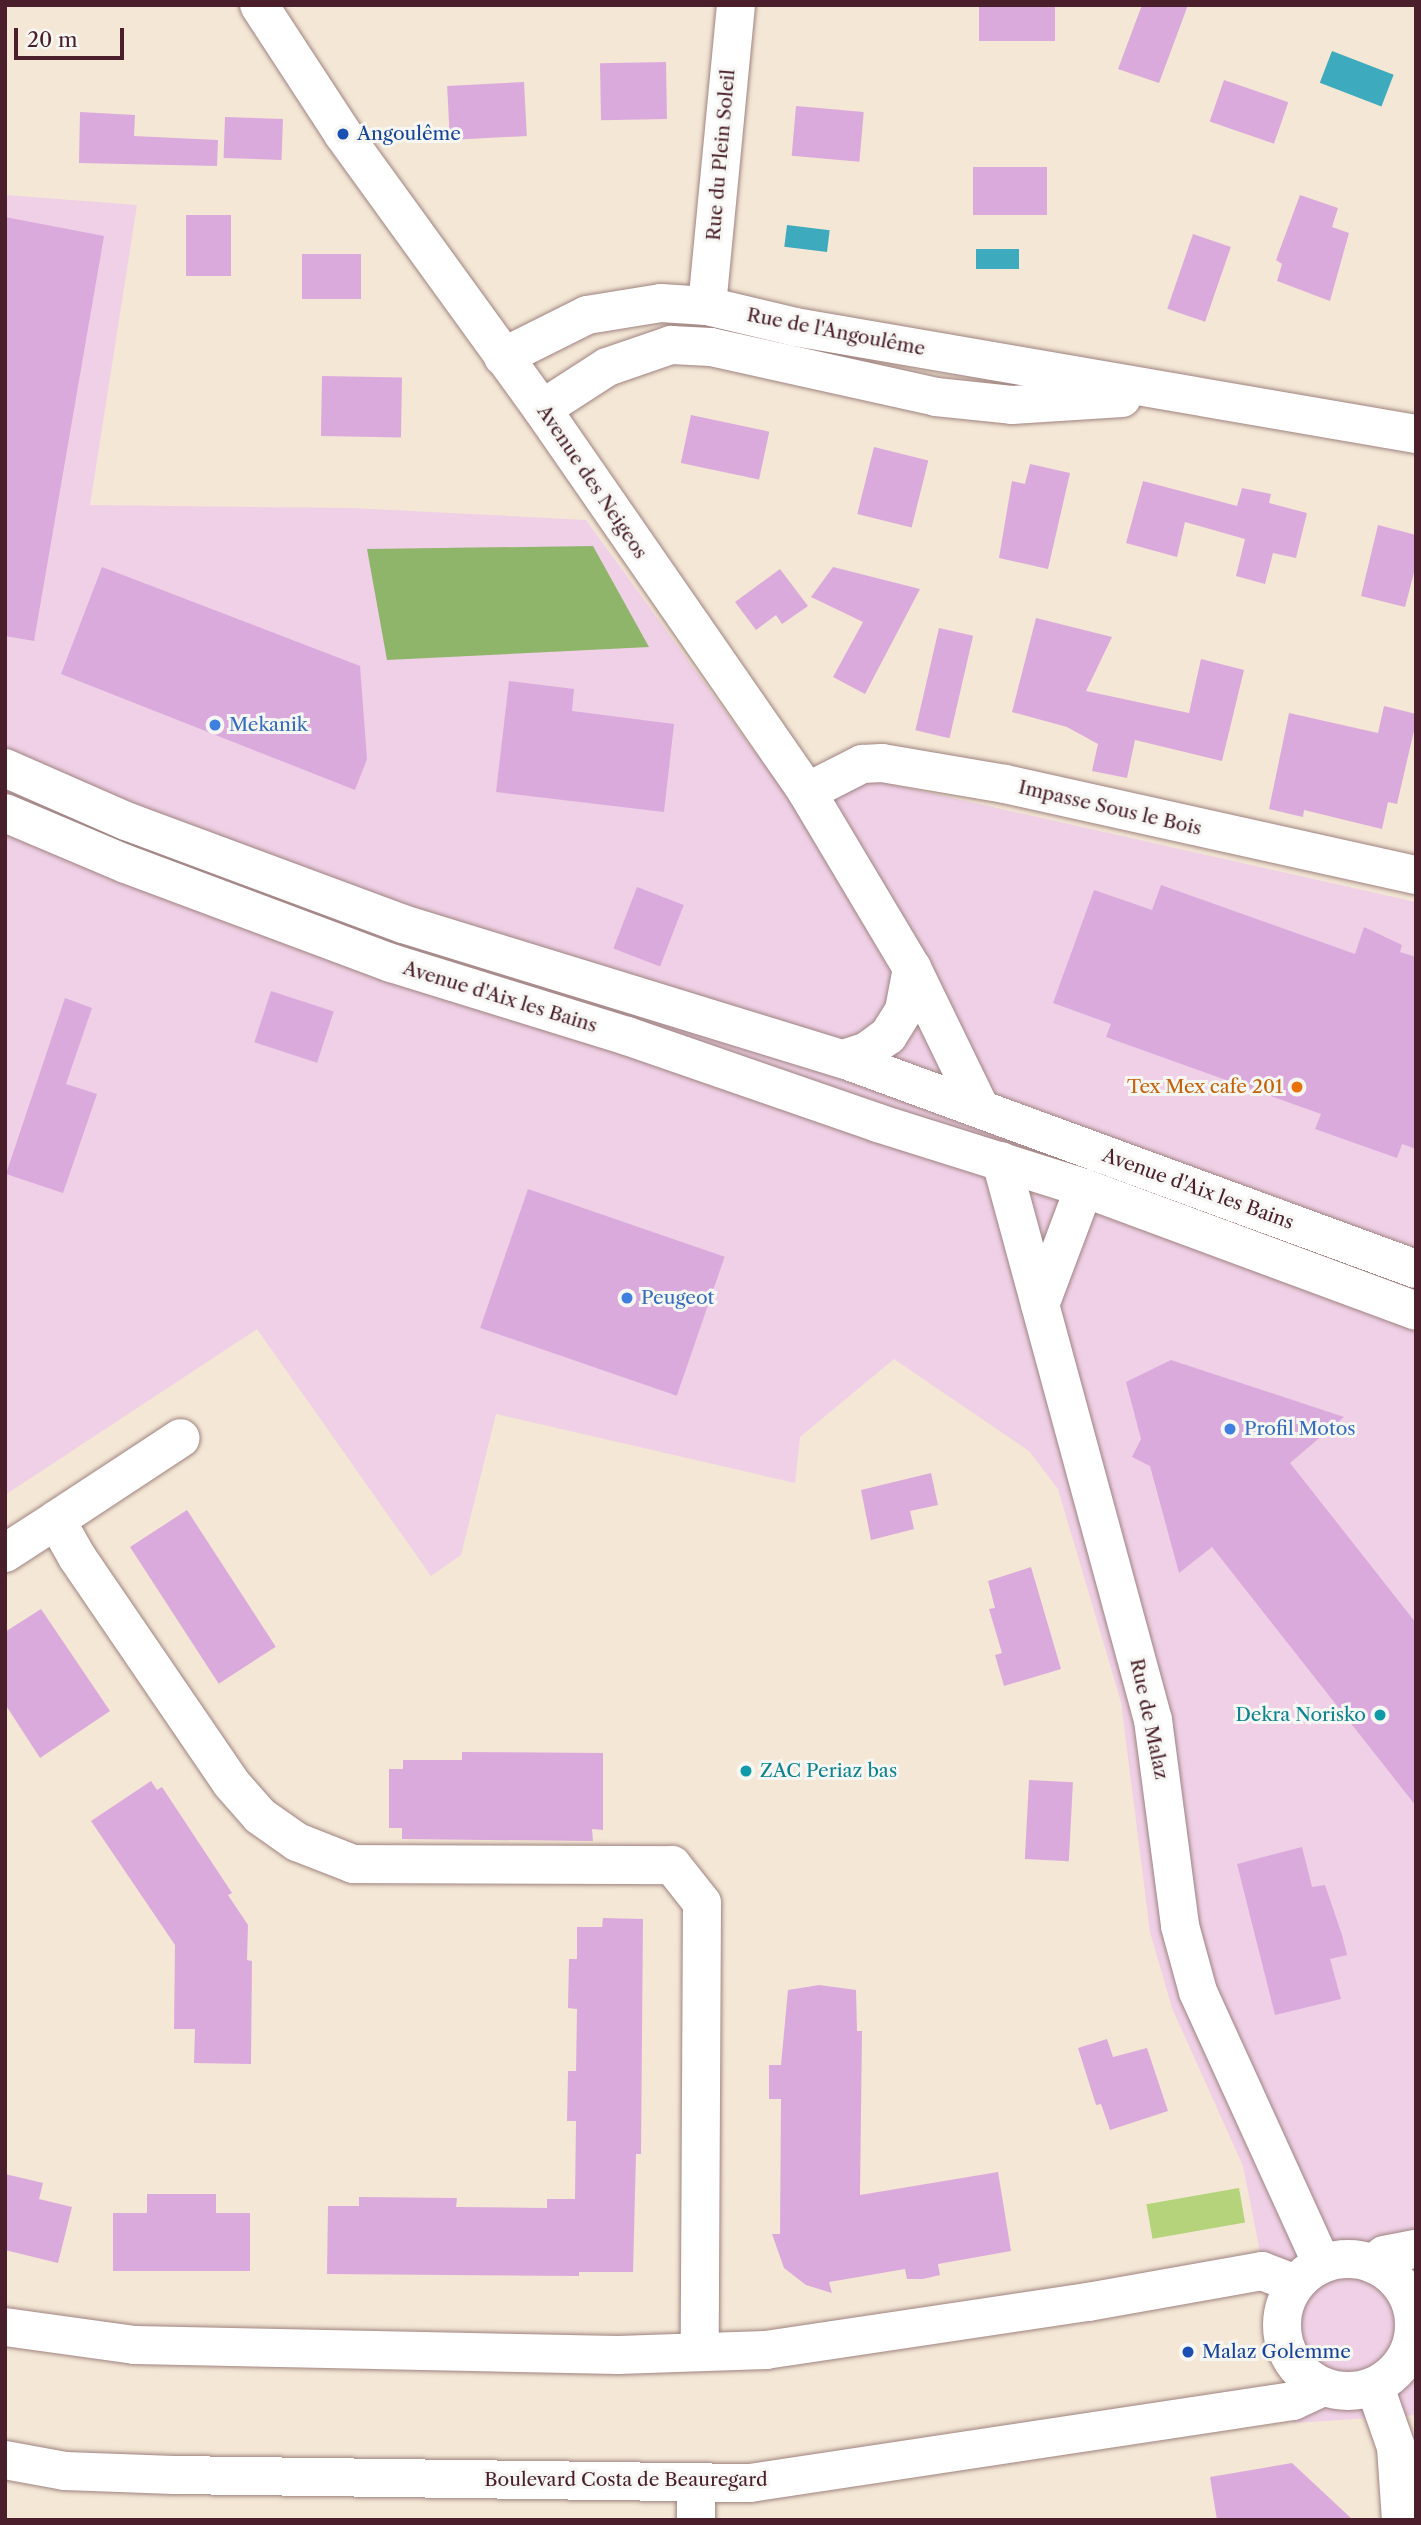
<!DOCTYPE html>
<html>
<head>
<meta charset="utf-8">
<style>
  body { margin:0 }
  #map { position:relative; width:1421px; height:2525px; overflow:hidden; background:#f4e7d5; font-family:"Libre Caslon Text",serif }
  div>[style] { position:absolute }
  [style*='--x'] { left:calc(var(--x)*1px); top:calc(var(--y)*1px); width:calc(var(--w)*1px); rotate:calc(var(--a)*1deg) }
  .built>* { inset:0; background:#efd0e6 }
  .green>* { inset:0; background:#b4d37a; transform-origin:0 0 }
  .forest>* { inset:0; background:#8fb56a }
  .water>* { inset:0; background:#3eaabd; transform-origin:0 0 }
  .building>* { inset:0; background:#dbaadc; transform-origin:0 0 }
  .roads { filter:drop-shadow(0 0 2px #9f8380) drop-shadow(0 0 2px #9f8380) }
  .minor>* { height:38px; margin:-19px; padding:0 19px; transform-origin:19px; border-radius:19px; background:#fff }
  .tertiary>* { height:38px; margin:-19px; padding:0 19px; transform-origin:19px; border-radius:19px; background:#fff }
  .tertiary>.ring { margin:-19px; padding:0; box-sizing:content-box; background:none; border:38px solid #fff; border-radius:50% }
  .primary>* { height:38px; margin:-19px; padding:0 19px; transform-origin:19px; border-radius:19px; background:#fff }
  .dots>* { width:19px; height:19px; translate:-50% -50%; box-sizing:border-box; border:4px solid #f6f6f2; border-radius:50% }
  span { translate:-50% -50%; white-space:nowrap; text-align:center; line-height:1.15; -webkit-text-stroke:6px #f6f6f2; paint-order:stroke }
  .transit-label { font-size:19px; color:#164399 }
  .left { translate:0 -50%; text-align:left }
  .street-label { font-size:19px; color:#4a1f2b }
  .shop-label { font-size:19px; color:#366cbe }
  .food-label { font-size:19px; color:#c56008 }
  .right { translate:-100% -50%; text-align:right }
  .culture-label { font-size:19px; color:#0d838f }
  .frame { position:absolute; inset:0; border:7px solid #4a1f2b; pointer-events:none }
  .scale { position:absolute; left:14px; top:28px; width:110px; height:32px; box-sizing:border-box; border:4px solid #4a1f2b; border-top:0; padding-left:9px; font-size:21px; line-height:24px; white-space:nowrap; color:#4a1f2b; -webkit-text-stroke:5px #f6f6f2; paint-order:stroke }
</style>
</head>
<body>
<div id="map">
  <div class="built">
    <div style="clip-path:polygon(5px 195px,137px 205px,90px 505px,352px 508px,586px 520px,756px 754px,1416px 902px,1416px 2415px,1294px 2423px,1243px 2166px,1172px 2008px,1150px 1932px,1121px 1702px,1058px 1489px,1029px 1451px,894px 1359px,800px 1437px,795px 1483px,496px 1414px,461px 1555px,431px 1576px,257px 1329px,5px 1495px)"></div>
  </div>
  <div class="green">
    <div style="left:1239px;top:2188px;width:35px;height:94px;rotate:80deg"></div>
  </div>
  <div class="forest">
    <div style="clip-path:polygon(593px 546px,649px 647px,387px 660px,367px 549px)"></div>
  </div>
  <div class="water">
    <div style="left:1332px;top:51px;width:66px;height:34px;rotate:21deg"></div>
    <div style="left:787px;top:225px;width:43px;height:22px;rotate:7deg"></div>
    <div style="left:1019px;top:249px;width:20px;height:43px;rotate:90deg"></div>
  </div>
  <div class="building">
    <div style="left:979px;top:5px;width:76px;height:36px"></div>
    <div style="clip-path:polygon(1142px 5px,1188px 5px,1159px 83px,1118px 69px)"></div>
    <div style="left:666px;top:62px;width:57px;height:66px;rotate:89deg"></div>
    <div style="left:1224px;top:80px;width:68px;height:44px;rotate:19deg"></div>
    <div style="left:524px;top:82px;width:54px;height:77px;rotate:87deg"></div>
    <div style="left:796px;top:106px;width:68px;height:50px;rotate:5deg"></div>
    <div style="clip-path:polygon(80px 112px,135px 115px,134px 136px,218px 140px,217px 166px,79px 163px)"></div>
    <div style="left:225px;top:117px;width:58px;height:41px;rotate:2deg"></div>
    <div style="left:973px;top:167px;width:74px;height:48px"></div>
    <div style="clip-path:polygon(1300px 195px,1338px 208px,1332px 227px,1349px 233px,1330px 301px,1277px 281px,1282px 264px,1276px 260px)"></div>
    <div style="left:186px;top:215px;width:45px;height:61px"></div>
    <div style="clip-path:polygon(5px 217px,104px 236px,34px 641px,5px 636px)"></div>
    <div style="left:1193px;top:234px;width:40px;height:79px;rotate:19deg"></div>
    <div style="left:302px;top:254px;width:59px;height:45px"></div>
    <div style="left:322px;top:376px;width:80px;height:60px;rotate:1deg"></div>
    <div style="left:691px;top:415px;width:80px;height:49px;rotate:12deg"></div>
    <div style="left:874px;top:447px;width:56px;height:69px;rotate:14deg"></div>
    <div style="clip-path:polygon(1030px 464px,1070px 473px,1048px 569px,999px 558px,1012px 481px,1025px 484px)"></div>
    <div style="clip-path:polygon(1143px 481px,1237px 506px,1242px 488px,1271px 494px,1269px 503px,1307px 513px,1296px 558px,1273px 553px,1265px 584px,1236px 576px,1245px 539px,1185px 522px,1177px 557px,1126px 543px)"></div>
    <div style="clip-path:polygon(1378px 525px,1416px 535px,1416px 565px,1405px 607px,1361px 596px)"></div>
    <div style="clip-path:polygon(102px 567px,360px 666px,367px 759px,355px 790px,61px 674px)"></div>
    <div style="clip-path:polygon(833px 567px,920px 589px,865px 694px,833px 677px,863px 622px,811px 597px)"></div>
    <div style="clip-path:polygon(780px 569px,808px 606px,782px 624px,776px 615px,756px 630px,735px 602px)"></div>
    <div style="clip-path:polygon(1036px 618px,1112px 637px,1086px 691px,1189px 713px,1201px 659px,1244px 670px,1222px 761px,1135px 740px,1127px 778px,1092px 771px,1098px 744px,1067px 727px,1012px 712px)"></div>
    <div style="left:939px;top:628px;width:35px;height:105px;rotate:13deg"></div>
    <div style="clip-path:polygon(509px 681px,574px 689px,572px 711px,674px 724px,664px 812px,496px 792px)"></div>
    <div style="clip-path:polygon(1384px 706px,1416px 714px,1416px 722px,1397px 804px,1388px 802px,1382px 829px,1304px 810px,1303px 817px,1269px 809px,1289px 713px,1378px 733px)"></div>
    <div style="clip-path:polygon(1161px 885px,1355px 954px,1364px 927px,1402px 945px,1400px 952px,1416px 957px,1416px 1149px,1402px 1144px,1397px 1158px,1315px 1129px,1321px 1114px,1106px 1037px,1111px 1024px,1053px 1003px,1094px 890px,1152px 910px)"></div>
    <div style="left:637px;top:887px;width:50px;height:66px;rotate:21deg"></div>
    <div style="left:271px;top:991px;width:66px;height:54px;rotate:18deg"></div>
    <div style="clip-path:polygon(65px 998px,92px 1008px,66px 1084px,97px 1094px,63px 1193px,6px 1174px)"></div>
    <div style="left:528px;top:1189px;width:208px;height:147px;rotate:19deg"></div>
    <div style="clip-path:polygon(1171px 1360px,1344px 1417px,1290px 1463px,1416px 1623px,1416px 1806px,1212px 1547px,1179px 1573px,1150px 1466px,1132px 1457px,1141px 1439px,1126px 1382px)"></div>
    <div style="clip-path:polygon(931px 1473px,938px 1505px,910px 1511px,914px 1529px,871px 1540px,861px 1490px)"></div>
    <div style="left:187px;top:1510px;width:163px;height:68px;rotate:57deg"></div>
    <div style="clip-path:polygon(1031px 1567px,1061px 1669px,1004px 1686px,995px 1655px,1002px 1653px,989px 1609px,995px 1608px,988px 1581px)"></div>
    <div style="clip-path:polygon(41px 1609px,110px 1711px,40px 1758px,5px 1704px,5px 1632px)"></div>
    <div style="clip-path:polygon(462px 1752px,603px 1753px,603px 1830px,592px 1829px,593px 1841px,402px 1839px,402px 1828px,389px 1828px,389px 1769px,403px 1769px,403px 1760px,462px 1760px)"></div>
    <div style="left:1029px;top:1780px;width:44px;height:79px;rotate:3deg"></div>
    <div style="clip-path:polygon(151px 1781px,157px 1790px,162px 1787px,232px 1893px,228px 1895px,248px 1925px,247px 1960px,252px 1961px,251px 2064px,194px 2063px,195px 2029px,174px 2029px,175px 1945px,91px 1821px)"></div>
    <div style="clip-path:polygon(1302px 1847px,1312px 1887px,1325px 1885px,1342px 1935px,1347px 1955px,1330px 1959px,1341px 1999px,1275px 2015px,1237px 1864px)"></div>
    <div style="clip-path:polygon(603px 1918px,643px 1919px,641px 2154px,636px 2154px,633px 2272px,579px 2272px,579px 2276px,327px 2274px,328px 2206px,359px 2206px,359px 2197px,457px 2198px,456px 2207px,547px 2208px,547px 2199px,575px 2199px,576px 2121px,567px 2121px,568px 2071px,576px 2071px,577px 2009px,568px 2008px,569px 1959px,577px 1959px,577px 1927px,602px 1927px)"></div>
    <div style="clip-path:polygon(819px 1985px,856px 1990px,857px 2031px,862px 2031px,860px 2195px,998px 2172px,1011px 2251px,938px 2264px,940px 2275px,923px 2279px,907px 2279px,905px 2269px,829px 2282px,832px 2293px,806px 2285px,784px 2268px,772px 2234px,780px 2234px,781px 2099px,769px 2099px,769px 2065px,781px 2065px,788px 1990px)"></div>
    <div style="clip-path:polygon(1107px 2039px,1113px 2057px,1147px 2048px,1168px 2111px,1110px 2130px,1101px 2104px,1096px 2105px,1078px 2048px)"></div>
    <div style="clip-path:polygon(5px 2174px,43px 2183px,39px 2199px,72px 2207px,58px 2263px,5px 2250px)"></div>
    <div style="clip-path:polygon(147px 2194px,216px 2194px,216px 2213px,250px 2213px,250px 2271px,113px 2271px,113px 2213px,147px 2213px)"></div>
    <div style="clip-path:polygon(1292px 2463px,1353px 2520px,1217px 2520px,1210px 2477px)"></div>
  </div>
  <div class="roads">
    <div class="minor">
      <div style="--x:707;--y:306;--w:302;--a:-84.5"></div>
      <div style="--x:503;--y:357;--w:94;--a:-26.6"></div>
      <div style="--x:587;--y:315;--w:75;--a:-9.2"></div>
      <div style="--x:661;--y:303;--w:46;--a:3.7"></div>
      <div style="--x:707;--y:306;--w:90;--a:13.4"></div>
      <div style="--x:795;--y:327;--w:630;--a:9.78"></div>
      <div style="--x:542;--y:409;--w:77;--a:-32.9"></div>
      <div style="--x:607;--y:367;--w:68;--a:-19"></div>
      <div style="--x:671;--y:345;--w:40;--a:2.9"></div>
      <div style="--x:711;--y:347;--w:230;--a:12.5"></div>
      <div style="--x:936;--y:397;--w:76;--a:6"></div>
      <div style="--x:1012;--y:405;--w:110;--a:-3.6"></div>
      <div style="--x:807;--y:792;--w:62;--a:-27"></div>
      <div style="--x:862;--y:764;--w:20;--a:-3"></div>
      <div style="--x:882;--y:763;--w:125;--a:9.7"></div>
      <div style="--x:1005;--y:784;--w:421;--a:12.5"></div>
      <div style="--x:1001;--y:1161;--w:579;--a:74.79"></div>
      <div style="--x:1153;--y:1720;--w:208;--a:82.5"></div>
      <div style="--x:1180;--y:1926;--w:68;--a:74.7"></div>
      <div style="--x:1198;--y:1992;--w:299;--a:65.5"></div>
      <div style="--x:1040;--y:1305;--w:125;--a:-69.4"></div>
      <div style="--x:56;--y:1520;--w:149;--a:-33.3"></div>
      <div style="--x:5;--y:1553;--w:61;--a:-32.9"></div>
      <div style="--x:56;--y:1520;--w:43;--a:60.4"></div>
      <div style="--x:77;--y:1557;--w:273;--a:55.7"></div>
      <div style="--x:231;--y:1783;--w:44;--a:48.7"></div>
      <div style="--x:260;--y:1816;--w:45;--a:35.1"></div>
      <div style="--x:297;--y:1842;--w:60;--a:21.4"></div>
      <div style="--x:353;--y:1864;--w:319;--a:0.2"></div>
      <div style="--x:672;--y:1865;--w:48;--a:51.7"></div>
      <div style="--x:702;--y:1903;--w:447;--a:90.3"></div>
      <div style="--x:1375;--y:2387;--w:64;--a:70.7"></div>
      <div style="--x:1396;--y:2447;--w:73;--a:86.1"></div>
      <div style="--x:696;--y:2520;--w:37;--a:-90"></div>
    </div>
    <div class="tertiary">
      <div style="--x:259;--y:5;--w:154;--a:56.9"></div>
      <div style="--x:343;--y:134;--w:339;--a:54.1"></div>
      <div style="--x:542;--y:409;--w:466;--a:55.3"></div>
      <div style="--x:807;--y:792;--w:205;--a:59.2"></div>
      <div style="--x:912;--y:968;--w:156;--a:64.1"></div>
      <div style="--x:843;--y:1059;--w:25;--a:-18"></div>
      <div style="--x:867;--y:1051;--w:26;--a:-36"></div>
      <div style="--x:888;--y:1036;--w:31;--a:-58"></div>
      <div style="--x:904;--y:1010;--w:43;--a:-79.2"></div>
      <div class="ring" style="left:1282px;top:2259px;width:94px;height:94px"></div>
      <div style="--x:1373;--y:2264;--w:14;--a:-39"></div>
      <div style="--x:1384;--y:2255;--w:33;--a:-11"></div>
      <div style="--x:5;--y:2327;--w:131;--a:7.9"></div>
      <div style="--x:135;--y:2345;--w:483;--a:1.2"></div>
      <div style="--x:618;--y:2355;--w:148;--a:-1.9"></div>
      <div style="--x:766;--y:2350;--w:326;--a:-8.5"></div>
      <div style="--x:1088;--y:2302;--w:177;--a:-10.1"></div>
      <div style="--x:1262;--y:2271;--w:36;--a:21"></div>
      <div style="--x:5;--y:2460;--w:61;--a:10.4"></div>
      <div style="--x:65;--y:2471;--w:109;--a:2.1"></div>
      <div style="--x:174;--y:2475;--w:576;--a:0.8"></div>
      <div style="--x:750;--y:2483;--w:549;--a:-8.59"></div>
      <div style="--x:1293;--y:2401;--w:33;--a:-25"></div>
    </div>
    <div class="primary">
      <div style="--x:5;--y:768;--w:132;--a:23.7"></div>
      <div style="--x:126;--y:821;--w:296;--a:20.4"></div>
      <div style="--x:403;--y:924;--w:460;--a:17.1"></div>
      <div style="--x:843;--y:1059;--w:610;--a:20.13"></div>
      <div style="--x:5;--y:813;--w:131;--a:22.9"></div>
      <div style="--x:126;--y:864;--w:283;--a:20.5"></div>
      <div style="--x:391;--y:963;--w:247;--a:17.2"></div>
      <div style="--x:627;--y:1036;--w:266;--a:19.1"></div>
      <div style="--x:878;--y:1123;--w:216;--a:17.5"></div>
      <div style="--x:1084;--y:1188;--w:354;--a:20.3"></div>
    </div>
  </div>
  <div class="dots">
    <div style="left:343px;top:134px;background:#1a4fb4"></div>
    <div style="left:215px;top:725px;background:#3f7fe0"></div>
    <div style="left:1297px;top:1087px;background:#e8710a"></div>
    <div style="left:627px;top:1298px;background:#3f7fe0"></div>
    <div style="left:1230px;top:1429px;background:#3f7fe0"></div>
    <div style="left:1380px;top:1715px;background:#0f9aa8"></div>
    <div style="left:746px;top:1771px;background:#0f9aa8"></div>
    <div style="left:1188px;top:2352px;background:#1a4fb4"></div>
  </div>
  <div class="transit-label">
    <span class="left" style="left:357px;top:134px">Angoulême</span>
    <span class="left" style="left:1202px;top:2352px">Malaz Golemme</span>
  </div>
  <div class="street-label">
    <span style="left:721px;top:155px;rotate:-85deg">Rue du Plein Soleil</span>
    <span style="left:836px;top:332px;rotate:11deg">Rue de l'Angoulême</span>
    <span style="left:592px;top:482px;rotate:56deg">Avenue des Neigeos</span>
    <span style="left:1110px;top:808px;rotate:13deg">Impasse Sous le Bois</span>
    <span style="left:500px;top:997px;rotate:17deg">Avenue d'Aix les Bains</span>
    <span style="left:1198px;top:1189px;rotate:20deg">Avenue d'Aix les Bains</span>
    <span style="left:1149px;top:1719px;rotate:78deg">Rue de Malaz</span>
    <span style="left:626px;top:2480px">Boulevard Costa de Beauregard</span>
  </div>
  <div class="shop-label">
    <span class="left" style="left:229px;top:725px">Mekanik</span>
    <span class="left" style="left:641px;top:1298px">Peugeot</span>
    <span class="left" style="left:1244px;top:1429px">Profil Motos</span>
  </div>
  <div class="food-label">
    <span class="right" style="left:1283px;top:1087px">Tex Mex cafe 201</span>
  </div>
  <div class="culture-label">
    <span class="right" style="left:1366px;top:1715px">Dekra Norisko</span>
    <span class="left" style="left:760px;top:1771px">ZAC Periaz bas</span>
  </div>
  <div class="frame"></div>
  <div class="scale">20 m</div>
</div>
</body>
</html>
